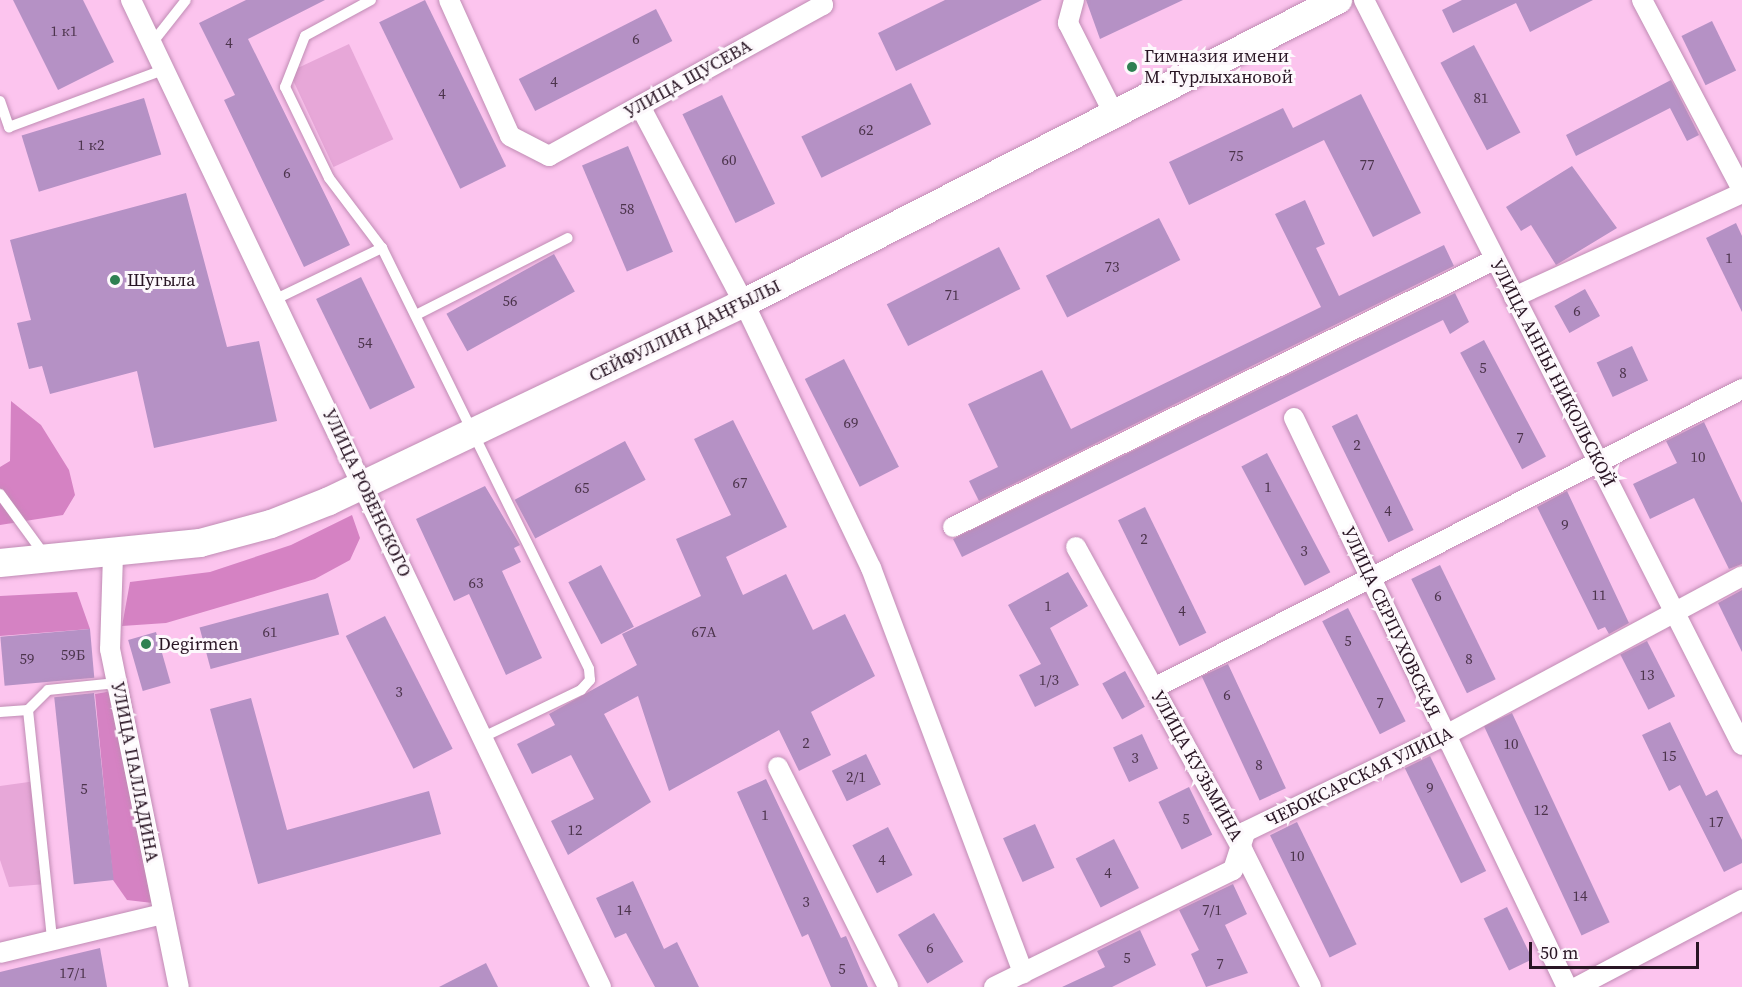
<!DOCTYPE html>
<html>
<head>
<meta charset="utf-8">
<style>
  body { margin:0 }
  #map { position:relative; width:1742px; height:987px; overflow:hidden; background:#fcc4ee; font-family:"Source Serif 4",serif }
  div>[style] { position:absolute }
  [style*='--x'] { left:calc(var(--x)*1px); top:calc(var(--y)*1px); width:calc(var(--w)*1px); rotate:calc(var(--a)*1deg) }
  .green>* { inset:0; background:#e7a7d8; transform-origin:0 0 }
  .forest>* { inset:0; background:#d582c3 }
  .building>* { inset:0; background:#b591c5; transform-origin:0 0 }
  .roads { filter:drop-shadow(0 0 2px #c08cb4) drop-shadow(0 0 2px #c08cb4) }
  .service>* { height:10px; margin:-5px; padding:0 5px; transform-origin:5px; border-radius:5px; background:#fff }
  .minor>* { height:20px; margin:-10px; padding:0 10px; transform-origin:10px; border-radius:10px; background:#fff }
  .secondary>* { height:28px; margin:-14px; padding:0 14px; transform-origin:14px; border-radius:14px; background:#fff }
  .dots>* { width:16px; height:16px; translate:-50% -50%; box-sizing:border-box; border:3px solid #fdf8fc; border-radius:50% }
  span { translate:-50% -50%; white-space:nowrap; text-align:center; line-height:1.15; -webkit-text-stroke:6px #fdf8fc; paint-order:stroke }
  .number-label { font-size:15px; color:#4c344c }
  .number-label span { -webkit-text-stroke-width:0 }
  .poi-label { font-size:18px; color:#291524 }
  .left { translate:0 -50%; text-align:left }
  .street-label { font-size:18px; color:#291524 }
  .scale { position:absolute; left:1529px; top:942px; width:170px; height:27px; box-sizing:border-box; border:3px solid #291524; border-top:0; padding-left:8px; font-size:18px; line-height:21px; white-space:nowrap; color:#291524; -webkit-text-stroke:4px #fdf8fc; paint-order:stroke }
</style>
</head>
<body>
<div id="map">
  <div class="green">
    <div style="left:349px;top:44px;width:105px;height:66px;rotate:65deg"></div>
    <div style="clip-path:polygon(36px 781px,46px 884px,9px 887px,0 860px,0 786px)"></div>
  </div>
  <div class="forest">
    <div style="clip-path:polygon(11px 401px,41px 425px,69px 470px,75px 495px,63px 515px,0 525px,0 467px,10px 461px)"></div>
    <div style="clip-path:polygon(352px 515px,360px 538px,350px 560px,315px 579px,166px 623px,122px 626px,130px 582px,210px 572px,291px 545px)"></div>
    <div style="clip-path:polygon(77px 592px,90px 629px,0 636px,0 596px)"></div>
    <div style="clip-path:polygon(118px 690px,161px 904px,127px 900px,113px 880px,95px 694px)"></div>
  </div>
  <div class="building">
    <div style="clip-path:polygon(13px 0,83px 0,114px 62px,58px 90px)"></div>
    <div style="clip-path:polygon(246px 0,325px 0,248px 39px,350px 245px,304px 267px,224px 100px,235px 95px,199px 23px)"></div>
    <div style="left:425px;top:0;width:185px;height:51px;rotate:64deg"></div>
    <div style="clip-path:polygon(945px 0,1042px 0,896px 71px,878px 33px)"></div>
    <div style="clip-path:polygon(1086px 0,1183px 0,1100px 39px)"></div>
    <div style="clip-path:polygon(1462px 0,1593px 0,1530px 32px,1516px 3px,1453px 33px,1442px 10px)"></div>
    <div style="left:656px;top:9px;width:36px;height:154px;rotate:63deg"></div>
    <div style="left:1712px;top:21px;width:55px;height:34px;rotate:64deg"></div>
    <div style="left:1474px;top:45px;width:99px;height:38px;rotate:62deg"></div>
    <div style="clip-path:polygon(1671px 80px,1699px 135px,1687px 141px,1670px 108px,1576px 156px,1566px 135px)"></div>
    <div style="left:911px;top:83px;width:46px;height:122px;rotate:64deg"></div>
    <div style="clip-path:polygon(1361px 94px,1421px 213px,1373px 237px,1324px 140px,1189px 205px,1169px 162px,1283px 108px,1293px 128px)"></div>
    <div style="left:722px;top:95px;width:121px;height:44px;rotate:64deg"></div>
    <div style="left:144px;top:98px;width:59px;height:128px;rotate:73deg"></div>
    <div style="left:628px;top:146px;width:115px;height:50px;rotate:67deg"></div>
    <div style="clip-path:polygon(1572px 166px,1617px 228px,1556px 265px,1531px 225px,1521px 231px,1506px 207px)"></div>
    <div style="clip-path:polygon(186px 193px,227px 347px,259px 341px,277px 421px,154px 448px,137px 371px,50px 394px,42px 366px,29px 369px,17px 323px,31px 320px,10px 240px)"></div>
    <div style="clip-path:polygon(1305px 200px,1325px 244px,1316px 248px,1339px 296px,1444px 245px,1454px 266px,979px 501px,969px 481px,998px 467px,968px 404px,1042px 370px,1071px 429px,1321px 307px,1275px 214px)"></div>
    <div style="left:1159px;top:218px;width:47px;height:127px;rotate:63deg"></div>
    <div style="clip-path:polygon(1736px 223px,1742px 236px,1742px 312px,1706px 238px)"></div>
    <div style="left:999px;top:247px;width:47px;height:126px;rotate:63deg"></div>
    <div style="left:554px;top:254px;width:43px;height:123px;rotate:61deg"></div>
    <div style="left:361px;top:277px;width:123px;height:50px;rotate:64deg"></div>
    <div style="left:1585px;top:289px;width:31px;height:35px;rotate:61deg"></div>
    <div style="clip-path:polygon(1455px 293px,1469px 322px,1450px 334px,1443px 320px,962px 557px,953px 539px)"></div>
    <div style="left:1484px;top:340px;width:132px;height:27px;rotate:62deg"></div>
    <div style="left:1632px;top:346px;width:38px;height:39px;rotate:65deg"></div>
    <div style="left:844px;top:359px;width:121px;height:44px;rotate:63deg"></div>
    <div style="left:1357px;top:414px;width:129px;height:28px;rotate:64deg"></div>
    <div style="clip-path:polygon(733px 420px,787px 527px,726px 557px,743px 595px,786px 574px,813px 630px,845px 614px,875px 676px,811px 712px,831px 755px,799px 771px,779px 730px,669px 791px,638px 696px,604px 714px,651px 802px,568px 855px,551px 821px,594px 799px,571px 755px,532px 774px,517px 744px,555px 725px,549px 714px,637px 665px,622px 634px,701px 596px,676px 539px,731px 515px,694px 439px)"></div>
    <div style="clip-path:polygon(1704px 422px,1742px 503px,1742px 564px,1729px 569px,1694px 498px,1650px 519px,1633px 484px,1677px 463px,1666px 441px)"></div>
    <div style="left:625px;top:441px;width:44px;height:125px;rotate:62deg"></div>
    <div style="left:1267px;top:453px;width:135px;height:29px;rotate:62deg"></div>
    <div style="clip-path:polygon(485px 486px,520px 545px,514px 548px,521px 562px,502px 571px,542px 658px,506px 675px,469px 594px,454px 601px,416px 519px)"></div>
    <div style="clip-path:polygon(1567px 491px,1629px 623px,1609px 634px,1605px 627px,1598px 630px,1537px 507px)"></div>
    <div style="left:1145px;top:507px;width:140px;height:30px;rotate:64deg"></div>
    <div style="left:601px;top:565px;width:70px;height:37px;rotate:62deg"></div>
    <div style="left:1440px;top:565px;width:127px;height:32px;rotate:64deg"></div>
    <div style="clip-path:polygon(1068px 572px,1088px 606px,1050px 628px,1079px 685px,1035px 707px,1019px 675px,1041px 664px,1008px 605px)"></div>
    <div style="clip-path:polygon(1742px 590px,1742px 652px,1718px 603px)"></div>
    <div style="left:328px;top:593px;width:43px;height:133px;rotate:75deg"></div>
    <div style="left:1348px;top:608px;width:127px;height:29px;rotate:63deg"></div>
    <div style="left:385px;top:616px;width:149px;height:44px;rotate:63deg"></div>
    <div style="left:90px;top:629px;width:49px;height:90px;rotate:85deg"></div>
    <div style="left:156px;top:632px;width:53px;height:29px;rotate:74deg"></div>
    <div style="left:1647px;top:641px;width:62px;height:30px;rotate:63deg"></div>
    <div style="left:1228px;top:664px;width:137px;height:29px;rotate:65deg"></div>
    <div style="left:1125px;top:671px;width:41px;height:26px;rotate:61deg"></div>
    <div style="left:94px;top:693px;width:188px;height:40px;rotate:84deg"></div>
    <div style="clip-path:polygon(251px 698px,287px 830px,429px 791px,441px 834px,258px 884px,210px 709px)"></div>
    <div style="left:1512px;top:713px;width:231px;height:31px;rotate:65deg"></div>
    <div style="clip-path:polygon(1670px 722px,1706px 796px,1717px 790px,1742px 840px,1742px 863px,1724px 872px,1680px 785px,1669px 791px,1642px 735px)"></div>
    <div style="left:1142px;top:734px;width:38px;height:32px;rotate:65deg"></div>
    <div style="left:866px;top:754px;width:34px;height:38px;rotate:64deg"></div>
    <div style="left:1430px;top:756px;width:128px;height:28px;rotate:64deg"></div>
    <div style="clip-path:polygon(766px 779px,841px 938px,846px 936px,868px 987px,831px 987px,808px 934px,802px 937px,737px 792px)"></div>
    <div style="left:1189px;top:787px;width:53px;height:34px;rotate:64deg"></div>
    <div style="left:1297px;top:822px;width:136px;height:30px;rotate:64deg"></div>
    <div style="left:1035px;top:824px;width:48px;height:35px;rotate:66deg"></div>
    <div style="left:888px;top:827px;width:54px;height:40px;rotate:63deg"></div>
    <div style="left:1114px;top:839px;width:55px;height:43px;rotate:63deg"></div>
    <div style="clip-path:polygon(633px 881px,664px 949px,677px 942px,699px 987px,655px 987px,626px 933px,615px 938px,596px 898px)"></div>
    <div style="clip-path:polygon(1233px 884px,1247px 914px,1225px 925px,1248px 973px,1206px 987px,1191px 954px,1199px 950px,1179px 910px)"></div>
    <div style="left:1507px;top:907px;width:58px;height:26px;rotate:64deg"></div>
    <div style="left:934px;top:913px;width:57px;height:42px;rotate:59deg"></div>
    <div style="clip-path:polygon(1140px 930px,1156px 965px,1112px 987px,1062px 987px,1105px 967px,1097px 951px)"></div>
    <div style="clip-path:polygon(100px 948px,107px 987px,0 987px,0 972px)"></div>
    <div style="clip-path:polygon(486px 963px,498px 987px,439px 987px)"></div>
  </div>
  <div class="roads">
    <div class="service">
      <div style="--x:371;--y:0;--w:75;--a:151.4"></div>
      <div style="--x:305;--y:36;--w:55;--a:111.4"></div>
      <div style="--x:285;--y:87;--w:101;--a:64.2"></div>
      <div style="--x:329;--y:178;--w:88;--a:52.9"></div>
      <div style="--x:382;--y:248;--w:469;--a:63.8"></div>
      <div style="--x:589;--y:669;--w:11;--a:85"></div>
      <div style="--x:590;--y:680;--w:13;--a:132"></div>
      <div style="--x:581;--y:690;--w:113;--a:154.3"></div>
      <div style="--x:153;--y:42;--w:53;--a:-51.8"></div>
      <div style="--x:0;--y:101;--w:28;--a:71"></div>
      <div style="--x:9;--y:127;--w:167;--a:-20.3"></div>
      <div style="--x:276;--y:299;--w:118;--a:-25.7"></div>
      <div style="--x:416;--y:315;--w:170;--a:-26.9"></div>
      <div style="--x:0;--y:494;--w:78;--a:53.9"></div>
      <div style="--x:28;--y:710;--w:231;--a:84"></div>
      <div style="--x:0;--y:712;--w:28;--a:-4"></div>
      <div style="--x:28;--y:710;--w:28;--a:-45"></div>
      <div style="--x:48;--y:690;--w:69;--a:-5.8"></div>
    </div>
    <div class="minor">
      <div style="--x:131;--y:0;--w:1093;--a:64.54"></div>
      <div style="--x:449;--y:0;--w:149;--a:65.8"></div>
      <div style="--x:510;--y:136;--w:44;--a:27.1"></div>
      <div style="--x:549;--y:156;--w:313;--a:-28.9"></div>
      <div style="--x:823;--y:5;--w:5;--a:-112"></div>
      <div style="--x:1074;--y:0;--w:24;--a:105"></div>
      <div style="--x:1068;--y:23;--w:100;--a:63.2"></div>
      <div style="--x:1364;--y:0;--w:835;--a:63.1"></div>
      <div style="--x:1642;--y:0;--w:215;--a:62.2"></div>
      <div style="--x:640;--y:106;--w:223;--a:62.2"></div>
      <div style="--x:744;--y:303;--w:294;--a:64.4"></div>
      <div style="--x:871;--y:568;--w:433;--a:69.4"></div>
      <div style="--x:1514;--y:297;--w:251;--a:-24.5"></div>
      <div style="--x:1294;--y:418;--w:631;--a:64.37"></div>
      <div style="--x:953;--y:527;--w:603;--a:-26.27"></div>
      <div style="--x:1076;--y:547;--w:345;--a:61.2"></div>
      <div style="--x:1242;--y:849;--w:154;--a:63.4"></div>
      <div style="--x:113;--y:555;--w:94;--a:91.8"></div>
      <div style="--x:110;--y:649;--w:345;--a:78.5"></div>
      <div style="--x:1154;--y:688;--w:660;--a:-26.95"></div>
      <div style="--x:778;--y:767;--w:246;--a:63.4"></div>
      <div style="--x:0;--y:953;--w:168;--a:-13.5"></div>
      <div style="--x:994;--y:987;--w:266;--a:-26.1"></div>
      <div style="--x:1233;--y:870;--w:40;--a:-72"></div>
      <div style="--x:1245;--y:832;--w:221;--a:-25.8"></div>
      <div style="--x:1444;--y:736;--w:338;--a:-28.2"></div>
      <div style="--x:1577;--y:987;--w:187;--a:-27.8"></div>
    </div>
    <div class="secondary">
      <div style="--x:0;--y:563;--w:201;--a:-5.7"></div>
      <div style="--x:200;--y:543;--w:73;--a:-15"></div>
      <div style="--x:271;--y:524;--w:62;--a:-21.6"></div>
      <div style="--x:329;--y:501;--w:460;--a:-25.5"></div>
      <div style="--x:744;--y:303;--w:667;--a:-27.03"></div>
    </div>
  </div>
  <div class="dots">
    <div style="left:1132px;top:67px;background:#2e8052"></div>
    <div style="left:115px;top:280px;background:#2e8052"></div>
    <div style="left:146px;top:644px;background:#2e8052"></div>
  </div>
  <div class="number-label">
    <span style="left:64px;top:31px">1 к1</span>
    <span style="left:636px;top:39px">6</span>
    <span style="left:229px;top:43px">4</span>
    <span style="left:554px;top:82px">4</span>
    <span style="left:442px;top:94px">4</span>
    <span style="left:1481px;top:98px">81</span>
    <span style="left:866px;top:130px">62</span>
    <span style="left:91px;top:145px">1 к2</span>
    <span style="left:1236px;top:156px">75</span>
    <span style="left:729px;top:160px">60</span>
    <span style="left:1367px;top:165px">77</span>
    <span style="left:287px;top:173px">6</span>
    <span style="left:627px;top:209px">58</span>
    <span style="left:1729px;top:258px">1</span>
    <span style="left:1112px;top:267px">73</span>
    <span style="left:952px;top:295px">71</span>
    <span style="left:510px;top:301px">56</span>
    <span style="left:1577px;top:311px">6</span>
    <span style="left:365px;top:343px">54</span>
    <span style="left:1483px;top:368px">5</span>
    <span style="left:1623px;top:373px">8</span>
    <span style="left:851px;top:423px">69</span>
    <span style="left:1520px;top:438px">7</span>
    <span style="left:1357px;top:445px">2</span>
    <span style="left:1698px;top:457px">10</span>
    <span style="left:740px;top:483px">67</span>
    <span style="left:1268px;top:487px">1</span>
    <span style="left:582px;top:488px">65</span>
    <span style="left:1388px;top:511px">4</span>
    <span style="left:1565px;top:525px">9</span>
    <span style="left:1144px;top:539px">2</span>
    <span style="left:1304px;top:551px">3</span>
    <span style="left:476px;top:583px">63</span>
    <span style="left:1599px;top:595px">11</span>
    <span style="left:1438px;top:596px">6</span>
    <span style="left:1048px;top:606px">1</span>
    <span style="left:1182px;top:611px">4</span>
    <span style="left:270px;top:632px">61</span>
    <span style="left:704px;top:632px">67А</span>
    <span style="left:1348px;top:641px">5</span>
    <span style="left:73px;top:655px">59Б</span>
    <span style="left:27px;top:659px">59</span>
    <span style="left:1469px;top:659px">8</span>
    <span style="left:1647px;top:675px">13</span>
    <span style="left:1049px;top:680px">1/3</span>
    <span style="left:399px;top:692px">3</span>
    <span style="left:1227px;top:695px">6</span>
    <span style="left:1380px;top:703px">7</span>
    <span style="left:806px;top:743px">2</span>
    <span style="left:1511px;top:744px">10</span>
    <span style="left:1669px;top:756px">15</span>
    <span style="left:1135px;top:758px">3</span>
    <span style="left:1259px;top:765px">8</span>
    <span style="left:856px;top:777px">2/1</span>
    <span style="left:1430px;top:788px">9</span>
    <span style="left:84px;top:789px">5</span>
    <span style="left:1541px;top:810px">12</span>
    <span style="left:765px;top:815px">1</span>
    <span style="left:1186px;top:819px">5</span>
    <span style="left:1716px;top:822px">17</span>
    <span style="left:575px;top:830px">12</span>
    <span style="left:1297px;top:856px">10</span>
    <span style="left:882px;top:860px">4</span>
    <span style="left:1108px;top:873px">4</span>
    <span style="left:1580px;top:896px">14</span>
    <span style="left:806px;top:902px">3</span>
    <span style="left:624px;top:910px">14</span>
    <span style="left:1212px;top:910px">7/1</span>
    <span style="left:930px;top:948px">6</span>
    <span style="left:1127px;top:958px">5</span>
    <span style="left:1220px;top:964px">7</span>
    <span style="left:842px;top:969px">5</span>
    <span style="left:73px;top:973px">17/1</span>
  </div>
  <div class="poi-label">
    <span class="left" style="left:1144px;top:67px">Гимназия имени<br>М. Турлыхановой</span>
    <span class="left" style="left:127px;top:280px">Шугыла</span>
    <span class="left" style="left:158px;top:644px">Degirmen</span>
  </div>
  <div class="street-label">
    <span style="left:688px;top:79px;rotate:-29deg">УЛИЦА ЩУСЕВА</span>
    <span style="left:685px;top:331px;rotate:-26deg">СЕЙФУЛЛИН ДАҢҒЫЛЫ</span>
    <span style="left:1553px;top:373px;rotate:63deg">УЛИЦА АННЫ НИКОЛЬСКОЙ</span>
    <span style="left:367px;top:493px;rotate:65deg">УЛИЦА РОВЕНСКОГО</span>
    <span style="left:1391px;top:622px;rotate:65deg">УЛИЦА СЕРПУХОВСКАЯ</span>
    <span style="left:1197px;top:766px;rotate:61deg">УЛИЦА КУЗЬМИНА</span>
    <span style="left:135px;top:772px;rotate:79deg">УЛИЦА ПАЛЛАДИНА</span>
    <span style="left:1359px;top:777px;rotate:-26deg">ЧЕБОКСАРСКАЯ УЛИЦА</span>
  </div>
  <div class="scale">50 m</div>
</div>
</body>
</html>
